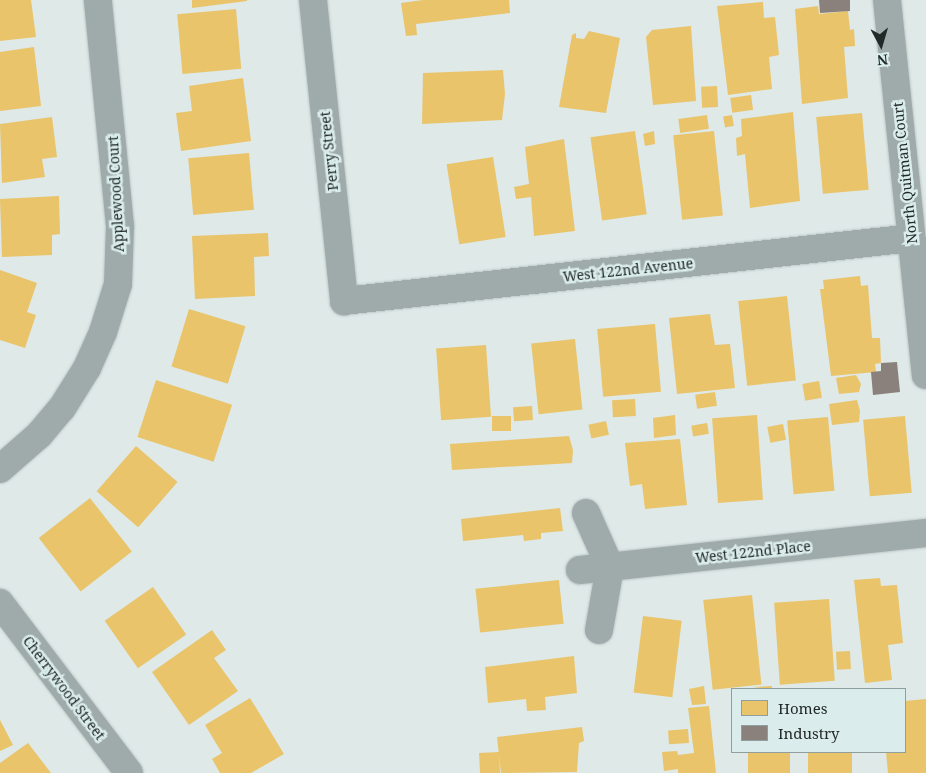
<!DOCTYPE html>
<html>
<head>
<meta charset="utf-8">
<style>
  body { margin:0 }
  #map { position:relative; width:926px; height:773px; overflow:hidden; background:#dee9e8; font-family:"Noto Serif",serif }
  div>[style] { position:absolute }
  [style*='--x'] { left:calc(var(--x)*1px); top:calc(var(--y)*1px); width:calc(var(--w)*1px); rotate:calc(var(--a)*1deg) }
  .homes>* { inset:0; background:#e9c46a; transform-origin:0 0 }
  .industry>* { inset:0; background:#8a817c }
  .roads { filter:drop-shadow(0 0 1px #bdc6c5) drop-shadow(0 0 1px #bdc6c5) }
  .minor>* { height:28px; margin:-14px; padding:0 14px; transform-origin:14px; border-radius:14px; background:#9fabaa }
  span { translate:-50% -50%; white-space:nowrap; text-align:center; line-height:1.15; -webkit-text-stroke:5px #daedec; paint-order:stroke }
  .street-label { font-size:14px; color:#222a29 }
  .legend { position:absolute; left:731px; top:688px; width:175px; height:65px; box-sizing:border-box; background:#daedec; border:1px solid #909f9e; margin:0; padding:6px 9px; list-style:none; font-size:15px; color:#222a29 }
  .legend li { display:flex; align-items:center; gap:10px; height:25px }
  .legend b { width:25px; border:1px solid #909f9e }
  .north { position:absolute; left:856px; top:20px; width:50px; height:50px; -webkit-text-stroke:4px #daedec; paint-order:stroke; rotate:174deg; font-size:14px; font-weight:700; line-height:20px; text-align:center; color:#222a29 }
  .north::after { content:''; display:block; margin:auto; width:18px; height:22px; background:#222a29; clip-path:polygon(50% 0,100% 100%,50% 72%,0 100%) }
</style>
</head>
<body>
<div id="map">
  <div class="homes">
    <div style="clip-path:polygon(0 0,31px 0,36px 37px,0 41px)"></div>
    <div style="clip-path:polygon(192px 0,247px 0,247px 1px,192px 8px)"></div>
    <div style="clip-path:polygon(423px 0,509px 0,510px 13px,416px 24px,417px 35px,406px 36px,401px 3px)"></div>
    <div style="clip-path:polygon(763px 2px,764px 18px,775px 17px,779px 55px,769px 57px,772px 89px,728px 95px,717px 6px)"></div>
    <div style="clip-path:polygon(818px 6px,819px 14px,848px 11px,850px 30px,854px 29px,855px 46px,844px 47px,848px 98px,802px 104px,795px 9px)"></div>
    <div style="left:236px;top:9px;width:60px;height:59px;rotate:85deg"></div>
    <div style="clip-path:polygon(691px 26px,696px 101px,653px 105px,646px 37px,652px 30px)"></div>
    <div style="clip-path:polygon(589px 31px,620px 38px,606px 113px,559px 107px,572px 35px,576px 33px,576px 38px,584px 39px)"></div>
    <div style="clip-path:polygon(34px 47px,41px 106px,0 111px,0 52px)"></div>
    <div style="clip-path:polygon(503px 70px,505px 94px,502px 120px,422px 124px,423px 73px)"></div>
    <div style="clip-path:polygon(243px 78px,251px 141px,181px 151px,176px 113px,192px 111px,189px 86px)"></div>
    <div style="left:717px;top:86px;width:21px;height:16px;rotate:87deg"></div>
    <div style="left:751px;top:95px;width:15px;height:21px;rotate:82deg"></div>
    <div style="clip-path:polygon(793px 112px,800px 201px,750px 208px,745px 154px,737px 156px,736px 138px,742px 136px,741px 119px)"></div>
    <div style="left:862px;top:113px;width:77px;height:46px;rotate:85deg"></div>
    <div style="left:707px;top:115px;width:14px;height:29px;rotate:82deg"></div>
    <div style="left:732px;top:115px;width:11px;height:9px;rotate:80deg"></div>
    <div style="clip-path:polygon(52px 117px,57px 157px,42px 159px,45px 177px,2px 183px,0 124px)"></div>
    <div style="left:635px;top:131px;width:84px;height:45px;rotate:82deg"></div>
    <div style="clip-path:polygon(654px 131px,655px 144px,645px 146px,643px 134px)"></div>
    <div style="left:714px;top:131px;width:85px;height:41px;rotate:84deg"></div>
    <div style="clip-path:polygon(564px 139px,575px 231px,534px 236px,531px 197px,516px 199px,514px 187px,529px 184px,525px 147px)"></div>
    <div style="left:249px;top:153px;width:57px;height:61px;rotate:85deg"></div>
    <div style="left:493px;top:157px;width:81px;height:47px;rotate:81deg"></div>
    <div style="clip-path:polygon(59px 196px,60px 234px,52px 235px,52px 255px,2px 257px,0 199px)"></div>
    <div style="clip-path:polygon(268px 233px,269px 256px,254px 257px,255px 296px,195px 299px,192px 236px)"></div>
    <div style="clip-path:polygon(0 270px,37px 283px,27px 312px,36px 315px,25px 348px,0 340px)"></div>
    <div style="clip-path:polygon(860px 276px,861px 286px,868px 285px,872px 338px,880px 338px,881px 363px,875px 364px,876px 372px,831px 376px,820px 289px,824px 289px,823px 280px)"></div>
    <div style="left:787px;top:296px;width:85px;height:49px;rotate:84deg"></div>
    <div style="left:189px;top:309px;width:59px;height:60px;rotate:17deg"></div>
    <div style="clip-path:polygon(710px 314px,715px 345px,730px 344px,735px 388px,677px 394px,669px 318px)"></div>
    <div style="left:655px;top:324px;width:68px;height:58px;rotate:85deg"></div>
    <div style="left:575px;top:339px;width:71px;height:44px;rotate:84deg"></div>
    <div style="left:486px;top:345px;width:72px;height:50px;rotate:86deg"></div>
    <div style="clip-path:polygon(856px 375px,861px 384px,859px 392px,839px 394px,836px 378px)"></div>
    <div style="left:156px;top:380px;width:80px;height:60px;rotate:18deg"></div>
    <div style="left:819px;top:381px;width:17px;height:17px;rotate:80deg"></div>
    <div style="left:715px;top:392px;width:14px;height:20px;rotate:82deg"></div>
    <div style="left:635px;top:399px;width:17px;height:23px;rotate:87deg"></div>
    <div style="clip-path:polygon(857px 400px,860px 411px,859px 422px,832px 425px,829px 404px)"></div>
    <div style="left:532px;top:406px;width:14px;height:19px;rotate:86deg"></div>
    <div style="clip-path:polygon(675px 415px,676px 435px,654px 438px,653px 418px)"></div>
    <div style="left:757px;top:415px;width:85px;height:45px;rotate:86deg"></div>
    <div style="left:492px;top:416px;width:19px;height:15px"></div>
    <div style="left:905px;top:416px;width:77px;height:42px;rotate:85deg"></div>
    <div style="left:828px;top:417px;width:74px;height:41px;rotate:85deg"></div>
    <div style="left:606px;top:421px;width:14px;height:18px;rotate:78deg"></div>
    <div style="left:707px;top:423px;width:11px;height:16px;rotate:80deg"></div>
    <div style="left:783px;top:424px;width:16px;height:16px;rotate:79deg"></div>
    <div style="clip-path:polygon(569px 436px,573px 450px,572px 463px,452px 470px,450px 444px)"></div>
    <div style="clip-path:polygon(680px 439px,687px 505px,645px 509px,642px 484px,630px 486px,625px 443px)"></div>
    <div style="left:136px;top:446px;width:55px;height:60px;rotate:41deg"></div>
    <div style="left:90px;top:498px;width:68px;height:65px;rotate:52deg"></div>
    <div style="clip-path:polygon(560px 508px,563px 531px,541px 533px,541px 539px,524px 541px,523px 535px,463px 541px,461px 519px)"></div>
    <div style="clip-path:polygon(880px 578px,881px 586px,897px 585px,903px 643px,888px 645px,892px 680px,865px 683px,854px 580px)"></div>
    <div style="left:559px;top:580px;width:44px;height:84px;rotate:84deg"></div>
    <div style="left:153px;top:587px;width:58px;height:59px;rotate:55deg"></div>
    <div style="left:752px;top:595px;width:90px;height:49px;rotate:84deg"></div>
    <div style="left:829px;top:599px;width:82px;height:55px;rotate:86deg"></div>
    <div style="left:643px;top:616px;width:39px;height:77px;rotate:7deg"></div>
    <div style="clip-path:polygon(212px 630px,226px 650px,214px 658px,238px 691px,189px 725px,152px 672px)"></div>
    <div style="left:850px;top:651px;width:18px;height:14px;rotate:87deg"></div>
    <div style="clip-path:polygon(574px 656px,577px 693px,545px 697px,546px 710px,527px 711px,526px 699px,488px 703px,485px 667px)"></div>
    <div style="clip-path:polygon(704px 686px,706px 704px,692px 705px,689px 689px)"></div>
    <div style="clip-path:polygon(772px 686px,772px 689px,752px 687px)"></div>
    <div style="clip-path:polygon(250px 698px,284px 754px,251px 773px,220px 773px,212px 759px,222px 753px,205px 725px)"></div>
    <div style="clip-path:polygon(926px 699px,926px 773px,888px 773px,886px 752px,905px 752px,905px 701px)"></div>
    <div style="clip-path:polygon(709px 706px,716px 773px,678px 773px,678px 769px,664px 771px,662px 752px,677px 751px,678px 755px,694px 753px,688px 708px)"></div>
    <div style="clip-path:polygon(0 720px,13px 745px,0 751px)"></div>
    <div style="clip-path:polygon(582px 727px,584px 741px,579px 743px,577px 772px,501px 773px,497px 737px)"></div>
    <div style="left:688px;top:729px;width:14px;height:20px;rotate:86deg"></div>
    <div style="clip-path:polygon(28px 743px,51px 773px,0 773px,0 763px)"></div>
    <div style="left:499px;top:752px;width:21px;height:20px;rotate:87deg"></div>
    <div style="left:748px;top:752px;width:42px;height:21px"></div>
    <div style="left:808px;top:752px;width:44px;height:21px"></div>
  </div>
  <div class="industry">
    <div style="clip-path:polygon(819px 0,850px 0,850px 11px,820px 13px)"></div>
    <div style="clip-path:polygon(897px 362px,900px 392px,873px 395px,871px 372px,881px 371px,881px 363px)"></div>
  </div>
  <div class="roads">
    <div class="minor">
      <div style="--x:313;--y:0;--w:303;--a:84.1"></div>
      <div style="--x:344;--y:301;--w:571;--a:-6.33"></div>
      <div style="--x:887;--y:0;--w:377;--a:84.1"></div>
      <div style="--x:0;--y:469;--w:52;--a:-41.1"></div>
      <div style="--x:39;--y:435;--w:35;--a:-50"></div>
      <div style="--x:62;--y:408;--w:47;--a:-58"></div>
      <div style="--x:87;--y:368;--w:39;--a:-66"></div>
      <div style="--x:103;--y:332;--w:50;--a:-72.6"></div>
      <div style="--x:118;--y:284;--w:58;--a:-88"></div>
      <div style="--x:120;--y:226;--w:227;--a:-95.6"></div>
      <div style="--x:586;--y:513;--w:59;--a:66"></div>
      <div style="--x:610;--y:567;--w:64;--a:99.9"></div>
      <div style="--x:580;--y:570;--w:348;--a:-6.1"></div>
      <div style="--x:0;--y:603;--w:213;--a:52.8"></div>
    </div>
  </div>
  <div class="street-label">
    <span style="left:329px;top:151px;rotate:-96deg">Perry Street</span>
    <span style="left:905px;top:173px;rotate:-96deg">North Quitman Court</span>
    <span style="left:116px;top:194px;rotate:-93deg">Applewood Court</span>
    <span style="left:628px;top:270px;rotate:-6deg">West 122nd Avenue</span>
    <span style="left:753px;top:552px;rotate:-6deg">West 122nd Place</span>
    <span style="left:64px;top:688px;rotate:53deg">Cherrywood Street</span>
  </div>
  <ul class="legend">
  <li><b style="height:14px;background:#e9c46a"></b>Homes</li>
  <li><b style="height:14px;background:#8a817c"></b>Industry</li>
  </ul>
  <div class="north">N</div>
</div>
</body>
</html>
